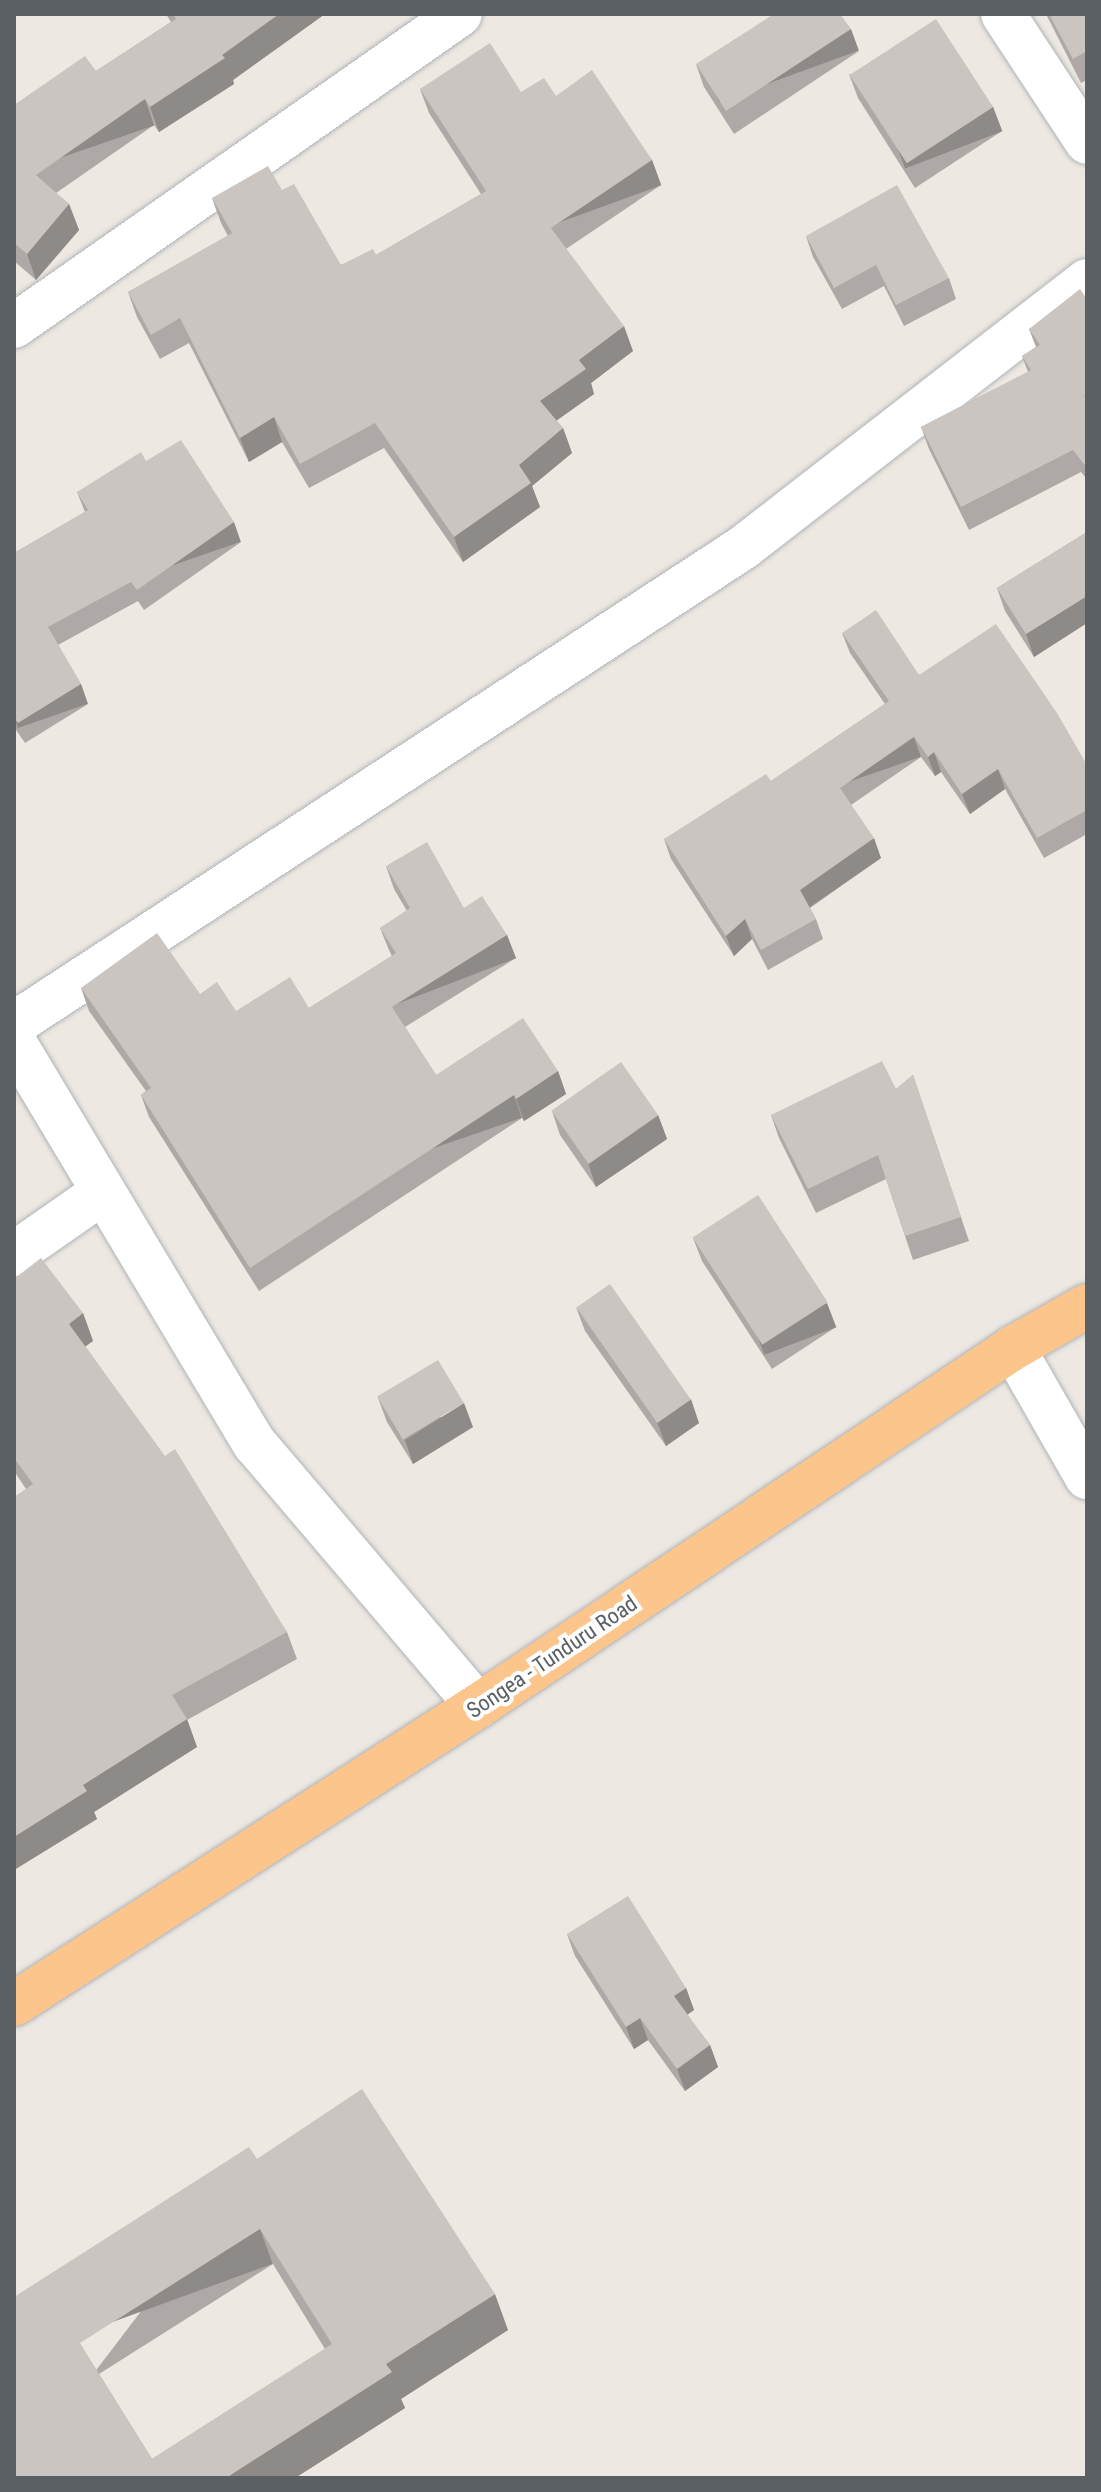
<!DOCTYPE html>
<html>
<head>
<meta charset="utf-8">
<style>
  body { margin:0 }
  #map { position:relative; width:1101px; height:2492px; overflow:hidden; background:#ede8e2; font-family:"Roboto Condensed",sans-serif }
  div>[style] { position:absolute }
  [style*='--x'] { left:calc(var(--x)*1px); top:calc(var(--y)*1px); width:calc(var(--w)*1px); rotate:calc(var(--a)*1deg) }
  .roads { filter:drop-shadow(0 0 2px #b0b4b7) drop-shadow(0 0 2px #b0b4b7) }
  .street>* { height:44px; margin:-22px; padding:0 22px; transform-origin:22px; border-radius:22px; background:#fff }
  .highway>* { height:44px; margin:-22px; padding:0 22px; transform-origin:22px; border-radius:22px; background:#fbc58b }
  .wall>* { inset:0; background:#aea9a6 }
  .shaded-wall>* { inset:0; background:#8d8a87; transform-origin:0 0 }
  .building>* { inset:0; background:#cac5c1; transform-origin:0 0 }
  span { translate:-50% -50%; white-space:nowrap; text-align:center; line-height:1.15; -webkit-text-stroke:8px #fff; paint-order:stroke }
  .street-label { font-size:22px; color:#5a6063 }
  .frame { position:absolute; inset:0; border:16px solid #5a6063; pointer-events:none }
</style>
</head>
<body>
<div id="map">
  <div class="roads">
    <div class="street">
      <div style="--x:1003;--y:14;--w:153;--a:56.7"></div>
      <div style="--x:14;--y:326;--w:544;--a:-34.97"></div>
      <div style="--x:14;--y:1024;--w:872;--a:-33.16"></div>
      <div style="--x:744;--y:547;--w:434;--a:-37.8"></div>
      <div style="--x:14;--y:1042;--w:469;--a:59.1"></div>
      <div style="--x:255;--y:1444;--w:344;--a:49.6"></div>
      <div style="--x:14;--y:1254;--w:108;--a:-34.9"></div>
      <div style="--x:1013;--y:1348;--w:149;--a:60.2"></div>
    </div>
    <div class="highway">
      <div style="--x:14;--y:2004;--w:551;--a:-32.71"></div>
      <div style="--x:478;--y:1706;--w:644;--a:-33.79"></div>
      <div style="--x:1013;--y:1348;--w:85;--a:-29.6"></div>
    </div>
  </div>
  <div class="wall">
    <div style="clip-path:polygon(166px 14px,325px 14px,233px 80px,234px 84px,159px 132px,154px 125px,56px 193px,69px 204px,79px 230px,36px 280px,14px 261px,14px 105px,96px 71px,171px 22px)"></div>
    <div style="clip-path:polygon(1046px 14px,1087px 14px,1087px 80px,1081px 83px)"></div>
    <div style="clip-path:polygon(859px 51px,734px 134px,704px 87px,696px 64px)"></div>
    <div style="clip-path:polygon(849px 74px,993px 107px,1002px 131px,915px 188px,858px 98px)"></div>
    <div style="clip-path:polygon(420px 89px,521px 92px,556px 96px,652px 160px,661px 185px,566px 249px,633px 351px,591px 383px,594px 394px,556px 420px,563px 428px,572px 453px,532px 486px,540px 507px,463px 562px,384px 448px,309px 488px,282px 442px,249px 462px,189px 343px,160px 359px,137px 317px,128px 292px,228px 236px,221px 223px,212px 198px,282px 190px,341px 265px,376px 255px,481px 194px,429px 113px)"></div>
    <div style="clip-path:polygon(806px 236px,949px 278px,956px 299px,904px 326px,884px 286px,842px 309px,813px 257px)"></div>
    <div style="clip-path:polygon(1087px 299px,1087px 479px,1081px 472px,969px 530px,929px 449px,921px 427px,1028px 372px,1022px 356px,1036px 347px,1029px 329px)"></div>
    <div style="clip-path:polygon(146px 461px,241px 542px,144px 610px,138px 601px,58px 645px,81px 684px,88px 704px,25px 743px,14px 727px,14px 553px,85px 512px,77px 492px)"></div>
    <div style="clip-path:polygon(1087px 532px,1087px 623px,1034px 657px,1005px 611px,997px 588px)"></div>
    <div style="clip-path:polygon(842px 633px,1087px 765px,1087px 834px,1044px 858px,1005px 789px,970px 814px,941px 772px,935px 776px,921px 757px,851px 805px,881px 858px,810px 908px,816px 919px,823px 939px,768px 970px,752px 939px,734px 956px,671px 859px,664px 839px,771px 781px,885px 704px,850px 653px)"></div>
    <div style="clip-path:polygon(386px 866px,464px 908px,507px 935px,516px 958px,405px 1027px,436px 1075px,558px 1071px,566px 1094px,524px 1121px,522px 1118px,259px 1291px,149px 1117px,141px 1095px,146px 1091px,89px 1011px,81px 988px,200px 994px,236px 1011px,309px 1008px,392px 956px,389px 950px,380px 928px,407px 911px,394px 889px)"></div>
    <div style="clip-path:polygon(913px 1075px,969px 1241px,913px 1260px,886px 1179px,816px 1213px,779px 1138px,771px 1115px,896px 1089px)"></div>
    <div style="clip-path:polygon(552px 1111px,658px 1115px,667px 1139px,596px 1187px,560px 1135px)"></div>
    <div style="clip-path:polygon(693px 1238px,836px 1327px,772px 1369px,702px 1261px)"></div>
    <div style="clip-path:polygon(14px 1279px,83px 1313px,93px 1341px,85px 1346px,287px 1632px,297px 1659px,187px 1720px,197px 1747px,94px 1812px,97px 1819px,14px 1870px,26px 1489px,14px 1471px)"></div>
    <div style="clip-path:polygon(576px 1307px,699px 1423px,666px 1446px,585px 1331px)"></div>
    <div style="clip-path:polygon(378px 1398px,473px 1427px,413px 1464px,387px 1422px)"></div>
    <div style="clip-path:polygon(567px 1934px,686px 1988px,694px 2010px,687px 2015px,710px 2045px,718px 2067px,685px 2091px,648px 2040px,634px 2049px,575px 1956px)"></div>
    <div style="clip-path:polygon(evenodd,257px 2159px,508px 2330px,401px 2399px,405px 2408px,295px 2478px,14px 2478px,257px 2159px,273px 2264px,325px 2349px,152px 2459px,99px 2374px,273px 2264px)"></div>
  </div>
  <div class="shaded-wall">
    <div style="clip-path:polygon(279px 14px,325px 14px,233px 80px,234px 84px,159px 132px,150px 107px)"></div>
    <div style="left:851px;top:29px;width:23px;height:149px;rotate:70deg"></div>
    <div style="left:145px;top:99px;width:28px;height:133px;rotate:71deg"></div>
    <div style="left:993px;top:107px;width:26px;height:104px;rotate:69deg"></div>
    <div style="left:652px;top:160px;width:27px;height:122px;rotate:70deg"></div>
    <div style="clip-path:polygon(69px 204px,79px 230px,36px 280px,27px 254px)"></div>
    <div style="clip-path:polygon(624px 326px,633px 351px,591px 383px,594px 394px,549px 426px,540px 401px,579px 360px)"></div>
    <div style="clip-path:polygon(274px 417px,282px 442px,249px 462px,240px 438px)"></div>
    <div style="clip-path:polygon(563px 428px,572px 453px,532px 486px,540px 507px,463px 562px,454px 537px,519px 465px)"></div>
    <div style="left:234px;top:522px;width:21px;height:118px;rotate:71deg"></div>
    <div style="clip-path:polygon(1087px 596px,1087px 623px,1034px 657px,1026px 634px)"></div>
    <div style="left:81px;top:684px;width:21px;height:74px;rotate:71deg"></div>
    <div style="left:914px;top:737px;width:21px;height:90px;rotate:71deg"></div>
    <div style="clip-path:polygon(934px 752px,941px 772px,935px 776px,928px 757px)"></div>
    <div style="clip-path:polygon(998px 769px,1005px 789px,970px 814px,962px 794px)"></div>
    <div style="clip-path:polygon(874px 838px,881px 858px,807px 909px,800px 890px)"></div>
    <div style="clip-path:polygon(745px 919px,752px 939px,734px 956px,726px 936px)"></div>
    <div style="left:507px;top:935px;width:25px;height:136px;rotate:69deg"></div>
    <div style="clip-path:polygon(558px 1071px,566px 1094px,524px 1121px,516px 1099px)"></div>
    <div style="left:514px;top:1095px;width:24px;height:316px;rotate:71deg"></div>
    <div style="clip-path:polygon(658px 1115px,667px 1139px,596px 1187px,588px 1163px)"></div>
    <div style="left:827px;top:1303px;width:26px;height:77px;rotate:69deg"></div>
    <div style="clip-path:polygon(83px 1313px,93px 1341px,79px 1351px,69px 1324px)"></div>
    <div style="clip-path:polygon(691px 1399px,699px 1423px,666px 1446px,657px 1422px)"></div>
    <div style="clip-path:polygon(464px 1403px,473px 1427px,413px 1464px,405px 1440px)"></div>
    <div style="clip-path:polygon(187px 1719px,197px 1747px,94px 1812px,97px 1819px,14px 1870px,14px 1837px,83px 1785px)"></div>
    <div style="clip-path:polygon(686px 1988px,694px 2010px,682px 2018px,674px 1996px)"></div>
    <div style="clip-path:polygon(640px 2018px,648px 2040px,634px 2049px,626px 2027px)"></div>
    <div style="clip-path:polygon(710px 2045px,718px 2067px,685px 2091px,677px 2069px)"></div>
    <div style="left:260px;top:2229px;width:37px;height:213px;rotate:70deg"></div>
    <div style="clip-path:polygon(495px 2294px,508px 2330px,401px 2399px,405px 2408px,295px 2478px,226px 2478px,386px 2364px)"></div>
  </div>
  <div class="building">
    <div style="clip-path:polygon(173px 14px,279px 14px,222px 55px,225px 58px,150px 107px,145px 99px,36px 175px,69px 204px,27px 254px,14px 243px,14px 105px,85px 56px,96px 71px,176px 19px)"></div>
    <div style="clip-path:polygon(774px 14px,840px 14px,851px 29px,726px 111px,696px 64px)"></div>
    <div style="clip-path:polygon(1049px 14px,1087px 14px,1087px 51px,1073px 59px)"></div>
    <div style="left:936px;top:19px;width:105px;height:103px;rotate:57deg"></div>
    <div style="clip-path:polygon(490px 43px,521px 92px,544px 78px,556px 96px,592px 70px,652px 160px,551px 228px,624px 326px,579px 360px,586px 369px,540px 401px,563px 428px,519px 465px,531px 483px,454px 537px,375px 423px,300px 464px,274px 417px,240px 438px,180px 318px,151px 335px,128px 292px,232px 233px,212px 198px,268px 166px,282px 190px,294px 184px,341px 265px,373px 249px,376px 255px,486px 191px,420px 89px)"></div>
    <div style="clip-path:polygon(897px 185px,949px 278px,896px 305px,876px 265px,834px 288px,806px 236px)"></div>
    <div style="clip-path:polygon(1080px 289px,1087px 299px,1087px 394px,1084px 396px,1087px 400px,1087px 468px,1073px 450px,961px 507px,921px 427px,1031px 370px,1022px 356px,1040px 345px,1029px 329px)"></div>
    <div style="clip-path:polygon(181px 440px,234px 522px,137px 590px,131px 582px,48px 627px,81px 684px,18px 723px,14px 718px,14px 553px,88px 510px,77px 492px,141px 452px,146px 461px)"></div>
    <div style="clip-path:polygon(1087px 532px,1087px 596px,1026px 634px,997px 588px)"></div>
    <div style="clip-path:polygon(876px 610px,919px 675px,996px 624px,1057px 713px,1087px 765px,1087px 810px,1037px 838px,998px 769px,962px 794px,934px 752px,928px 757px,914px 737px,840px 788px,874px 838px,800px 890px,816px 919px,761px 950px,745px 919px,726px 936px,664px 839px,766px 774px,771px 781px,889px 701px,842px 633px)"></div>
    <div style="clip-path:polygon(427px 842px,464px 908px,482px 896px,507px 935px,392px 1007px,436px 1075px,523px 1018px,558px 1071px,516px 1099px,514px 1095px,250px 1268px,141px 1095px,151px 1088px,81px 988px,157px 933px,200px 994px,217px 982px,236px 1011px,290px 977px,309px 1008px,396px 953px,380px 928px,410px 908px,386px 866px)"></div>
    <div style="clip-path:polygon(882px 1061px,896px 1089px,913px 1075px,961px 1217px,905px 1236px,878px 1155px,808px 1189px,771px 1115px)"></div>
    <div style="left:621px;top:1062px;width:65px;height:85px;rotate:55deg"></div>
    <div style="left:758px;top:1195px;width:128px;height:78px;rotate:57deg"></div>
    <div style="clip-path:polygon(41px 1258px,83px 1313px,69px 1324px,165px 1456px,175px 1449px,287px 1632px,172px 1695px,187px 1719px,83px 1785px,87px 1791px,14px 1837px,14px 1497px,33px 1484px,14px 1458px,14px 1279px)"></div>
    <div style="left:610px;top:1284px;width:141px;height:41px;rotate:55deg"></div>
    <div style="left:438px;top:1360px;width:50px;height:71px;rotate:59deg"></div>
    <div style="clip-path:polygon(628px 1896px,686px 1988px,674px 1996px,710px 2045px,677px 2069px,640px 2018px,626px 2027px,567px 1934px)"></div>
    <div style="clip-path:polygon(evenodd,362px 2089px,495px 2294px,386px 2364px,392px 2372px,226px 2478px,14px 2478px,14px 2297px,249px 2147px,257px 2159px,362px 2089px,260px 2229px,332px 2344px,152px 2459px,80px 2343px,260px 2229px)"></div>
  </div>
  <div class="street-label">
    <span style="left:552px;top:1657px;rotate:-34deg">Songea - Tunduru Road</span>
  </div>
  <div class="frame"></div>
</div>
</body>
</html>
